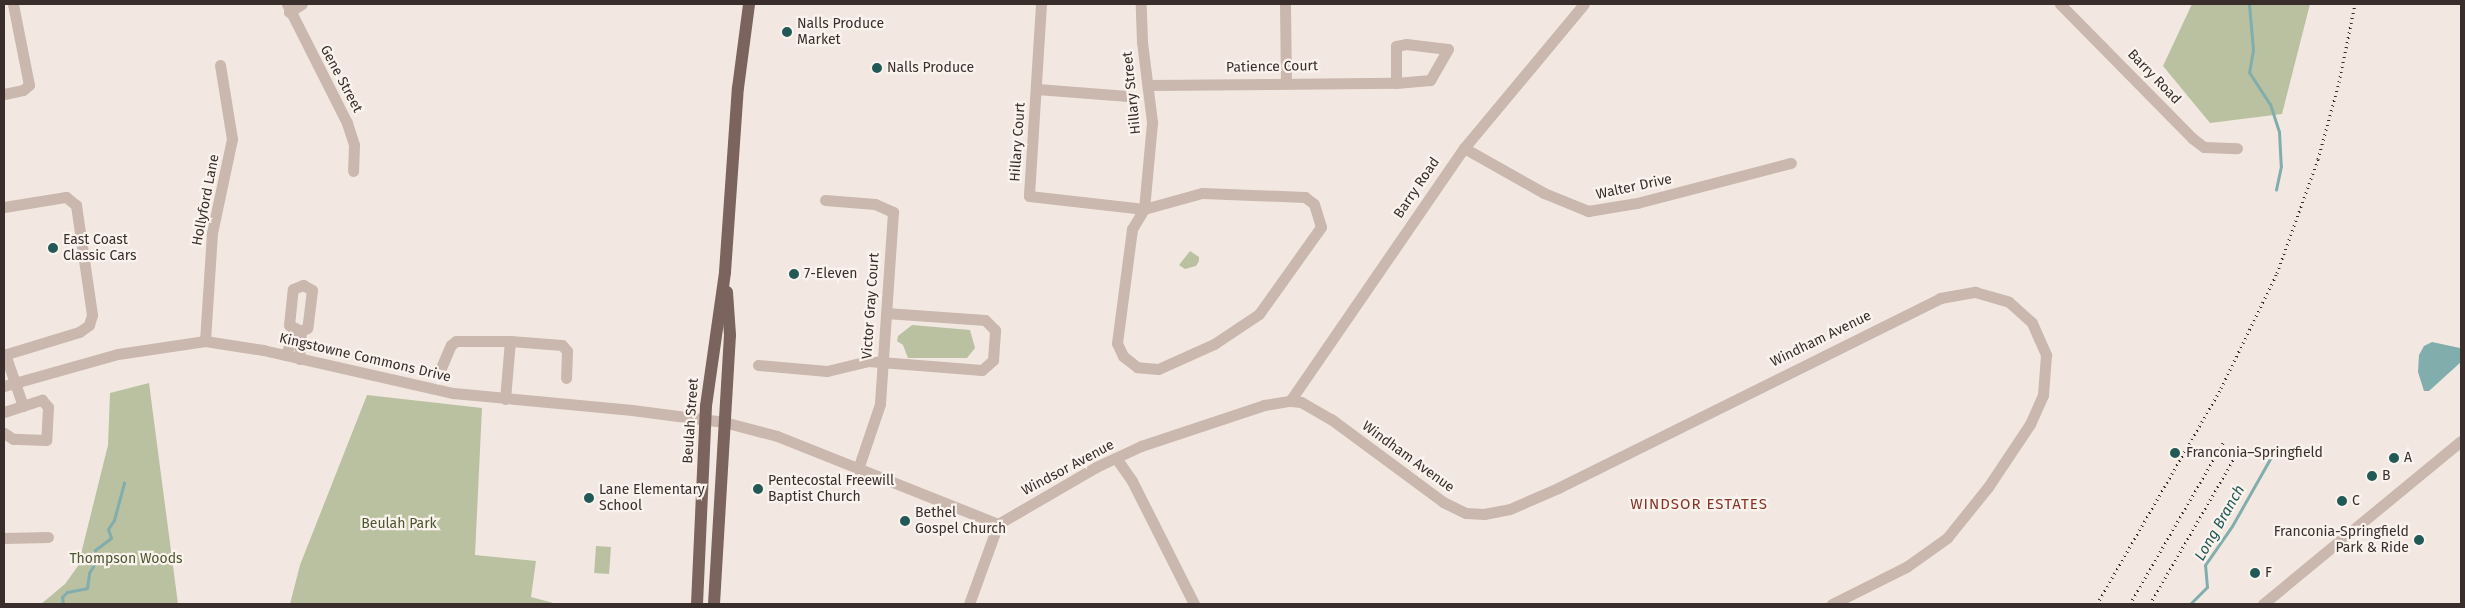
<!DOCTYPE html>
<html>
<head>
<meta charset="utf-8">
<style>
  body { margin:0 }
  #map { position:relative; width:2465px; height:608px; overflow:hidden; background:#f2e8e1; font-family:"Fira Sans",sans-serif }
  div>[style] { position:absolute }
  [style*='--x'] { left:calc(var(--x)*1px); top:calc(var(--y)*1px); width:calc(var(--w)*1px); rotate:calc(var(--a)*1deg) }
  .green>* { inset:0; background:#b9c1a1; transform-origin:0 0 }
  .water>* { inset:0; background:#81aeac }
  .stream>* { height:3px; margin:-1.5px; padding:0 1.5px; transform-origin:1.5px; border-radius:1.5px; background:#81aeac }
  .minor>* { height:11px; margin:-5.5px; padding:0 5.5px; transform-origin:5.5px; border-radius:5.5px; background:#cab7ad }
  .major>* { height:12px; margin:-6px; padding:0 6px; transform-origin:6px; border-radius:6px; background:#7a645d }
  .rail>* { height:3px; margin-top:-1.5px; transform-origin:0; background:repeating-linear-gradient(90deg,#392e2b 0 1px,transparent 0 5px) }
  .dots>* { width:14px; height:14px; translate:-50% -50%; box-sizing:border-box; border:2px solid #faf3ed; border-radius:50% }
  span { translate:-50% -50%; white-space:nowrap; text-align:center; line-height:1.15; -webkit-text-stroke:4.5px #faf3ed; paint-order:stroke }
  .poi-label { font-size:14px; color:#392e2b }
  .left { translate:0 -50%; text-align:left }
  .right { translate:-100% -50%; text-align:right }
  .street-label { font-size:14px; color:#392e2b }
  .park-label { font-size:14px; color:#4c5630 }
  .neighbourhood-label { font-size:15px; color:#843528; letter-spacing:1px }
  .water-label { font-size:15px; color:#225957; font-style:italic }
  .frame { position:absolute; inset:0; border:5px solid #392e2b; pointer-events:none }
</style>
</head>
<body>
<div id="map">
  <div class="green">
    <div style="clip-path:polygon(2192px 4px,2310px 4px,2282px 114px,2210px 123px,2163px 66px)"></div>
    <div style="clip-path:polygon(1190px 251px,1199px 257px,1199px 261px,1196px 266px,1185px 269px,1179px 265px)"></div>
    <div style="clip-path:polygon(912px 325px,970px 330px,975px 348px,967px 358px,908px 358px,903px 345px,897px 341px,898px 336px)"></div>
    <div style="clip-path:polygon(149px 383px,178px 604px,41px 604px,65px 584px,78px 566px,108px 445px,110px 393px)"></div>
    <div style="clip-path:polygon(367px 395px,482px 408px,475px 555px,536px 561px,531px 597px,557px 604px,290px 604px,300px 565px)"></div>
    <div style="left:596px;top:546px;width:15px;height:27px;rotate:4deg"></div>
  </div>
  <div class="water">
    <div style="clip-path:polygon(2432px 342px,2460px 348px,2461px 362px,2429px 391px,2424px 391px,2418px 372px,2419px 355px,2424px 346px)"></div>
  </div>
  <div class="stream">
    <div style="--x:2249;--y:4;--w:46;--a:85"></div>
    <div style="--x:2253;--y:50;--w:22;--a:100"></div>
    <div style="--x:2249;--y:72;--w:38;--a:57"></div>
    <div style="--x:2270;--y:104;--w:29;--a:72"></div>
    <div style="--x:2279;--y:132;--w:34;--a:87"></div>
    <div style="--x:2281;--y:166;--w:24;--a:102"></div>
    <div style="--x:63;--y:604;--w:7;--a:-98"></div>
    <div style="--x:62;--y:597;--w:7;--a:-45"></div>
    <div style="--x:67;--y:592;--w:20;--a:-11"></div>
    <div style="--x:87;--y:588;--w:15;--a:-82"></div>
    <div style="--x:89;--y:573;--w:12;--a:-59"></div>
    <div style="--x:95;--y:563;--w:13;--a:-90"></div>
    <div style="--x:95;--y:550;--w:20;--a:-37"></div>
    <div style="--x:111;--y:538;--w:9;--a:-108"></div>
    <div style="--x:108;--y:529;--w:11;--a:-56"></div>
    <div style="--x:114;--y:520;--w:39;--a:-75"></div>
    <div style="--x:2190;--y:604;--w:24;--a:-45"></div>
    <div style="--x:2207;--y:587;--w:22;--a:-95"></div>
    <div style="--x:2205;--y:565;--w:47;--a:-55.3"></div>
    <div style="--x:2232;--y:526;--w:87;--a:-60.5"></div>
  </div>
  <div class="minor">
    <div style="--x:287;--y:4;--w:133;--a:63.2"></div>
    <div style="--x:347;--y:123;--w:23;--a:72"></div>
    <div style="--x:354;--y:145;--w:26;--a:92"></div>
    <div style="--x:1041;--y:4;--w:192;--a:93.6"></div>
    <div style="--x:1029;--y:196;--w:116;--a:6.4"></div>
    <div style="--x:1144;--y:209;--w:87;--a:-84.7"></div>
    <div style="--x:1152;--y:122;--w:81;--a:-97.1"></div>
    <div style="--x:1142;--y:42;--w:38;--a:-92"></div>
    <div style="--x:1285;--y:4;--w:77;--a:89.3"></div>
    <div style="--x:2060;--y:4;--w:188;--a:45.4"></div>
    <div style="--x:2192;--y:138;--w:15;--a:37"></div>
    <div style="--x:2204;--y:147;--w:33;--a:2"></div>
    <div style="--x:289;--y:12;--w:15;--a:-32"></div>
    <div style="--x:1406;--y:44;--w:42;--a:6.8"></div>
    <div style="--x:1448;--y:49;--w:36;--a:120"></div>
    <div style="--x:1430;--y:80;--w:34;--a:175"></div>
    <div style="--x:1396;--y:83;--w:37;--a:-90"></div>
    <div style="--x:1396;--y:46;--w:10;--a:-11"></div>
    <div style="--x:1149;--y:85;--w:247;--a:-0.5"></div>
    <div style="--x:1037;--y:89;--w:91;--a:4.4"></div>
    <div style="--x:4;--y:94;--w:19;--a:-12"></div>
    <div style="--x:23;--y:90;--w:8;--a:-40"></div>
    <div style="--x:29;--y:85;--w:83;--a:-101.2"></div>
    <div style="--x:1464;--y:148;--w:92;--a:29.4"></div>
    <div style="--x:1544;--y:193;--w:48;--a:22.2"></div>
    <div style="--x:1588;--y:211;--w:50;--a:-9.3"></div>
    <div style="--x:1637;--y:203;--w:159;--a:-14.6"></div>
    <div style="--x:1202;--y:193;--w:103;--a:2.2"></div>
    <div style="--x:1305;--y:197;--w:11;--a:38"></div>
    <div style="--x:1314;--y:204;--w:24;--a:73"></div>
    <div style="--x:1321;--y:227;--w:107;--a:125.5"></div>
    <div style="--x:1259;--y:314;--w:54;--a:146.3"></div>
    <div style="--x:1214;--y:344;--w:61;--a:155.9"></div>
    <div style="--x:1158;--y:369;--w:21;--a:-175"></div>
    <div style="--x:1137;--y:367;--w:18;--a:-142"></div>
    <div style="--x:1123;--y:356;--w:14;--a:-115"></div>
    <div style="--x:1117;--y:343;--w:115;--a:-82.5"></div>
    <div style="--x:1132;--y:229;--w:23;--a:-59"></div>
    <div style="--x:1144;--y:209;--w:60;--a:-15.4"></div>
    <div style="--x:825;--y:200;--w:50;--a:4.6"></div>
    <div style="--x:875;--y:204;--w:20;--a:24"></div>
    <div style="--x:893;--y:212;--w:192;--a:93.9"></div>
    <div style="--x:880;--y:404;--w:69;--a:108.7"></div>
    <div style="--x:4;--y:207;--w:63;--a:-9.2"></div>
    <div style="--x:66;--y:197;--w:13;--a:39"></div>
    <div style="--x:76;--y:205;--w:111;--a:81.7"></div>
    <div style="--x:92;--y:315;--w:10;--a:107"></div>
    <div style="--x:89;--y:325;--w:12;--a:145"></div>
    <div style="--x:79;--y:332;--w:78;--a:163"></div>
    <div style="--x:303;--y:285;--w:10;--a:29"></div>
    <div style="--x:312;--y:290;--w:38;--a:97"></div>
    <div style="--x:307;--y:328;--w:7;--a:153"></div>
    <div style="--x:301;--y:331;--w:13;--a:-153"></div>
    <div style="--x:289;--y:325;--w:36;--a:-84"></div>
    <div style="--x:293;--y:289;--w:11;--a:-22"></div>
    <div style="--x:205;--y:341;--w:108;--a:-86.3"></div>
    <div style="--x:212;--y:233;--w:96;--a:-78"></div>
    <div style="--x:232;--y:139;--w:75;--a:-99.2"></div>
    <div style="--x:5;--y:354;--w:55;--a:70.9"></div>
    <div style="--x:286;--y:355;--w:26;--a:-72"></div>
    <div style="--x:299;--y:359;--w:28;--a:-86"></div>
    <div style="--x:758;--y:365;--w:69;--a:5"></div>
    <div style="--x:827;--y:371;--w:42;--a:-13.7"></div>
    <div style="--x:868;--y:361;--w:114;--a:4.5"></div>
    <div style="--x:982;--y:370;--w:15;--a:-42"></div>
    <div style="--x:993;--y:360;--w:30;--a:-86"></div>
    <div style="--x:995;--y:330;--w:14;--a:-135"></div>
    <div style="--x:985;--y:320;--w:99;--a:-176"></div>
    <div style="--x:441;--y:368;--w:25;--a:-67"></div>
    <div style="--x:451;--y:345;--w:6;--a:-39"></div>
    <div style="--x:456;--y:341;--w:54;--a:0"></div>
    <div style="--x:4;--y:386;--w:118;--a:-15.7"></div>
    <div style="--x:118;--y:354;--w:88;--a:-8.5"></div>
    <div style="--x:205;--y:341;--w:59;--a:8.8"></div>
    <div style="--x:263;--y:350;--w:195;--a:12.8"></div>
    <div style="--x:453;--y:393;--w:180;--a:5.4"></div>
    <div style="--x:632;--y:410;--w:93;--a:7.4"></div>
    <div style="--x:724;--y:422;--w:55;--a:14.8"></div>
    <div style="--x:777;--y:436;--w:238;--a:21.7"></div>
    <div style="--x:998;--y:524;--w:113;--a:-30.2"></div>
    <div style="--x:1096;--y:467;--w:50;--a:-25"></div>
    <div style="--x:1141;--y:446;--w:130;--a:-18.4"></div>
    <div style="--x:1264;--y:405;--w:26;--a:-9"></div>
    <div style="--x:1290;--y:401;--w:11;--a:5"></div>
    <div style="--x:1301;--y:402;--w:34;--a:30"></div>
    <div style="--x:1331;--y:419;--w:139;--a:36.5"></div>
    <div style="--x:1443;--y:502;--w:25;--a:26"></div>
    <div style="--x:1466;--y:513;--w:18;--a:3"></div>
    <div style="--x:1484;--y:514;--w:26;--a:-11"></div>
    <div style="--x:1510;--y:509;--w:52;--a:-23.6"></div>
    <div style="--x:1558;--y:488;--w:427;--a:-26.4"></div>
    <div style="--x:1940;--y:298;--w:36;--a:-10"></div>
    <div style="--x:1975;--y:292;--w:35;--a:16"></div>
    <div style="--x:2009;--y:302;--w:31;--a:42"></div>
    <div style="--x:2032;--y:323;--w:35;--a:66"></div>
    <div style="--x:2046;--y:355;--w:40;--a:94.3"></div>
    <div style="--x:2043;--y:395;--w:32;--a:114"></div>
    <div style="--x:2030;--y:424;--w:76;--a:123.7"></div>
    <div style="--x:1988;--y:487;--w:65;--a:128.8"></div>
    <div style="--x:1947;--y:538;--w:50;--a:144.7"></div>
    <div style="--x:1906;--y:567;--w:83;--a:153.4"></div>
    <div style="--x:505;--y:399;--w:58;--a:-85.1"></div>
    <div style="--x:510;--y:341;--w:52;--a:4.4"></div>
    <div style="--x:562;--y:345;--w:8;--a:50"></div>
    <div style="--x:567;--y:351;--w:27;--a:92"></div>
    <div style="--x:1290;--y:401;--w:307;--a:-55.5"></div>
    <div style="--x:1464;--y:148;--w:187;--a:-50.2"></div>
    <div style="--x:4;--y:412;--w:40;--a:-18"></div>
    <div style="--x:42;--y:400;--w:9;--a:49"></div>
    <div style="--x:48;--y:407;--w:33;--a:93"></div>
    <div style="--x:46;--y:440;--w:33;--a:-178"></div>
    <div style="--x:13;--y:439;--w:11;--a:-146"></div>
    <div style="--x:1116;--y:458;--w:28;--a:55"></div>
    <div style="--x:1132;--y:481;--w:138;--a:63.2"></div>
    <div style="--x:4;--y:538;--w:44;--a:-1.3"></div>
    <div style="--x:969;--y:604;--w:85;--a:-70.1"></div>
    <div style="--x:2263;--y:604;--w:256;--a:-39.5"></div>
  </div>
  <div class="major">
    <div style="--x:697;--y:604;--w:198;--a:-87.4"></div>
    <div style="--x:706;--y:406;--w:135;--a:-81.9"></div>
    <div style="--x:725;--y:272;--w:184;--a:-86"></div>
    <div style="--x:738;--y:88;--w:85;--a:-82.5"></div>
    <div style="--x:714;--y:604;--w:269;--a:-86.6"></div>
    <div style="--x:730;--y:335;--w:43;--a:-94"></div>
  </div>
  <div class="rail">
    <div style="--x:2097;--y:604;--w:249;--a:-60.1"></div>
    <div style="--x:2221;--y:388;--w:128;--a:-64"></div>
    <div style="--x:2277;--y:273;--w:121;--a:-70.2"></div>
    <div style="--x:2318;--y:159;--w:80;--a:-74.7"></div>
    <div style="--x:2339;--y:82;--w:80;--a:-78.4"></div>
    <div style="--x:2130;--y:604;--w:188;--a:-60"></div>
    <div style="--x:2150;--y:604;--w:178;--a:-60"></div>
  </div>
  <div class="dots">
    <div style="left:787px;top:32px;background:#225957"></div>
    <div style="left:877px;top:68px;background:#225957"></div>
    <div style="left:53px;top:248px;background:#225957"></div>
    <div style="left:794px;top:274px;background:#225957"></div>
    <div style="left:2175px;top:453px;background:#225957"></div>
    <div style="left:2394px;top:458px;background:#225957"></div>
    <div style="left:2372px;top:476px;background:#225957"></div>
    <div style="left:758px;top:489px;background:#225957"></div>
    <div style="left:589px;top:498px;background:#225957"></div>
    <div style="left:2342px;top:501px;background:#225957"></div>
    <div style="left:905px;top:521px;background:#225957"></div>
    <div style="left:2419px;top:540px;background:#225957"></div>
    <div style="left:2255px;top:573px;background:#225957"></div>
  </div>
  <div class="poi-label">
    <span class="left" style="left:797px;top:32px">Nalls Produce<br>Market</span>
    <span class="left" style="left:887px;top:68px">Nalls Produce</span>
    <span class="left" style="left:63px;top:248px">East Coast<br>Classic Cars</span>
    <span class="left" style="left:804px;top:274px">7-Eleven</span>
    <span class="left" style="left:2186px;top:453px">Franconia–Springfield</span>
    <span class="left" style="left:2404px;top:458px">A</span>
    <span class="left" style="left:2382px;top:476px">B</span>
    <span class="left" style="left:768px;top:489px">Pentecostal Freewill<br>Baptist Church</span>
    <span class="left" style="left:599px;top:498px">Lane Elementary<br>School</span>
    <span class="left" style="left:2352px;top:501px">C</span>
    <span class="left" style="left:915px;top:521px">Bethel<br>Gospel Church</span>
    <span class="right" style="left:2409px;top:540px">Franconia-Springfield<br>Park &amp; Ride</span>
    <span class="left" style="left:2265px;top:573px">F</span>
  </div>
  <div class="street-label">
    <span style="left:1272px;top:67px;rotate:-1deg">Patience Court</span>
    <span style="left:2154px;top:77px;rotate:46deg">Barry Road</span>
    <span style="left:341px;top:79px;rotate:62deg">Gene Street</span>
    <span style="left:1132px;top:93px;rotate:-96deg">Hillary Street</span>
    <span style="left:1018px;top:142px;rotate:-86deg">Hillary Court</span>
    <span style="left:1634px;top:187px;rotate:-12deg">Walter Drive</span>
    <span style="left:1417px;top:188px;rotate:-56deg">Barry Road</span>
    <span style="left:206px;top:200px;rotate:-79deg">Hollyford Lane</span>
    <span style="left:871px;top:306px;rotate:-86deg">Victor Gray Court</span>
    <span style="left:1821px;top:339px;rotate:-26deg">Windham Avenue</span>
    <span style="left:365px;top:358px;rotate:13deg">Kingstowne Commons Drive</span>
    <span style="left:691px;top:421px;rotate:-86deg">Beulah Street</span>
    <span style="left:1408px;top:457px;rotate:36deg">Windham Avenue</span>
    <span style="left:1068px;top:468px;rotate:-28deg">Windsor Avenue</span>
  </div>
  <div class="park-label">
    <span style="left:399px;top:524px">Beulah Park</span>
    <span style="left:126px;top:559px">Thompson Woods</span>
  </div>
  <div class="neighbourhood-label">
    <span style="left:1699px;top:505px">WINDSOR ESTATES</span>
  </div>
  <div class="water-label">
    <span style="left:2220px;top:523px;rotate:-60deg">Long Branch</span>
  </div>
  <div class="frame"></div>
</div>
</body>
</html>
